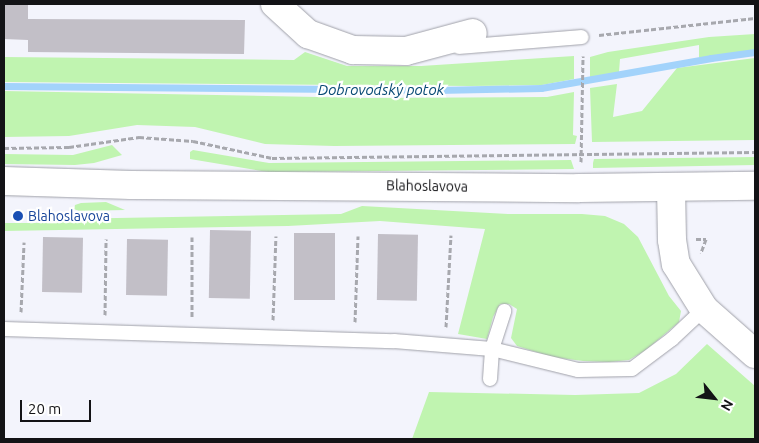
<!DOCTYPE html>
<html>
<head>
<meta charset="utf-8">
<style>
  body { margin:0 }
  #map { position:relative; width:759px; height:443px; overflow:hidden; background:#f3f4fc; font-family:Ubuntu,sans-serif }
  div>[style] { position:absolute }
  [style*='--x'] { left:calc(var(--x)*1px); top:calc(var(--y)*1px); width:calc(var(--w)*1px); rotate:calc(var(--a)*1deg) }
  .green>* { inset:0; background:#c0f4b0 }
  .stream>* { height:7px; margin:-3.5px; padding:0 3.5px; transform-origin:3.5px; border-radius:3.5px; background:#a3d3fb }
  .building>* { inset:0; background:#c2bfc7; transform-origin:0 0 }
  .path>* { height:3px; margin-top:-1.5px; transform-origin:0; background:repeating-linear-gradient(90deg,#a7a8ae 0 5px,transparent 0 7.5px) }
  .roads { filter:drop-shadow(0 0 1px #a0a1a9) drop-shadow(0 0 1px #a0a1a9) }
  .service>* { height:14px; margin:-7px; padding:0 7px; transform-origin:7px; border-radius:7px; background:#fff }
  .minor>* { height:28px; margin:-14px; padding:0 14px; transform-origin:14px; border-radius:14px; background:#fff }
  .secondary>* { height:28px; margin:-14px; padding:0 14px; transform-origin:14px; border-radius:14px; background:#fff }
  .dots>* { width:14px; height:14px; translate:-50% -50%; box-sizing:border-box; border:2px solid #fff; border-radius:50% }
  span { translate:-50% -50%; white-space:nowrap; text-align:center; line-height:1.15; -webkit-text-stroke:4.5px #fff; paint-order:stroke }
  .street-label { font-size:14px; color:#131316 }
  .transit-label { font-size:14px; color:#164399 }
  .left { translate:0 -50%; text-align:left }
  .water-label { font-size:15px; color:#084a75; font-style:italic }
  .frame { position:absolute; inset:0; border:5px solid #131316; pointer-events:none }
  .north { position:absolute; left:689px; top:373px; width:50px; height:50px; -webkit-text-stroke:4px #fff; paint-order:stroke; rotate:119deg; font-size:14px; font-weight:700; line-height:20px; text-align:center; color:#131316 }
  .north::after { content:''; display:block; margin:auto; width:18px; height:22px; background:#131316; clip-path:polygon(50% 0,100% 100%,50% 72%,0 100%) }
  .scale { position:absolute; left:20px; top:400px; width:71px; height:22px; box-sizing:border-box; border:2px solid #131316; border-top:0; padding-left:6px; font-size:15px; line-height:18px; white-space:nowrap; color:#131316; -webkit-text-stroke:4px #fff; paint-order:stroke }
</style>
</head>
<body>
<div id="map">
  <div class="green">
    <div style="clip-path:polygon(755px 34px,755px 50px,699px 58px,699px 45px,620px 59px,619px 72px,590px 78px,590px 57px,608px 52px,709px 37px)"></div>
    <div style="clip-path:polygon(305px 52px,347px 66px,421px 66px,574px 56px,574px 79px,542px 85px,470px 86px,4px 82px,4px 57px,294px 60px)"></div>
    <div style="clip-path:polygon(755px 58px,755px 140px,592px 142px,590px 88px,617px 84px,613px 117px,642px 111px,677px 68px)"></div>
    <div style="clip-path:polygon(4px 91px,368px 98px,547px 97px,574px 92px,573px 135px,577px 136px,575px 144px,334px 146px,265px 144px,195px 127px,137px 125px,69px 136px,4px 137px)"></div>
    <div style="clip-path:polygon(112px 145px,122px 155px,94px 163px,75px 165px,4px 164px,4px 154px,73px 155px)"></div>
    <div style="clip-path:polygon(193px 150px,269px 163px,571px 160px,574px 169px,268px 172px,190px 159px,190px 152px)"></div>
    <div style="clip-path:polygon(755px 157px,755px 165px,593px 168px,593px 163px,594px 159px)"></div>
    <div style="clip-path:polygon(106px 202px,125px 210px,79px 211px,74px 209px,75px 205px,81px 203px)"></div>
    <div style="clip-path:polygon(362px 206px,508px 214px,582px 214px,605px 216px,624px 224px,638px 237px,669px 296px,681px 311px,679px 322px,646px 350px,629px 360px,609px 362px,583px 361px,552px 357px,517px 346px,511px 338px,517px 309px,509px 304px,500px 304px,493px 317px,487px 339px,458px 334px,485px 229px,380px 221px,288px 226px,4px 231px,4px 223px,36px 223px,61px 219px,341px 214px)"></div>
    <div style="clip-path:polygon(707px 344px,755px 386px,755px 439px,412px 439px,429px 392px,575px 395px,639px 393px,676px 374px)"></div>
  </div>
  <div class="stream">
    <div style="--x:4;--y:86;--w:433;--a:0.5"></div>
    <div style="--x:437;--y:90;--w:104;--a:-1.1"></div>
    <div style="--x:541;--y:88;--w:173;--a:-10"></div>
    <div style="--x:711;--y:58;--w:44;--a:-7.8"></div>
  </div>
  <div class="building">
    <div style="clip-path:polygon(4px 4px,28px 4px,28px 19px,245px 20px,244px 54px,28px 52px,28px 40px,4px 39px)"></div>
    <div style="left:210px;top:230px;width:41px;height:68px;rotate:1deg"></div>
    <div style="left:294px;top:233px;width:41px;height:67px"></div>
    <div style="left:378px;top:234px;width:40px;height:66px;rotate:1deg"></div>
    <div style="left:43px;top:237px;width:40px;height:55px;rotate:1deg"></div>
    <div style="left:127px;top:239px;width:41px;height:56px;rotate:1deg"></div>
  </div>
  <div class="path">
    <div style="--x:599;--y:35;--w:157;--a:-6.2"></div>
    <div style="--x:4;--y:148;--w:65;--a:-0.9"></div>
    <div style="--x:69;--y:147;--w:71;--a:-8.1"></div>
    <div style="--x:139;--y:137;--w:54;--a:4.2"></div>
    <div style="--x:193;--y:141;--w:81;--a:12.1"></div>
    <div style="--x:272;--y:158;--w:483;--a:-0.7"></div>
    <div style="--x:581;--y:162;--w:106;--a:-88.9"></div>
    <div style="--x:192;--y:237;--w:80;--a:90"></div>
    <div style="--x:696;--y:239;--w:10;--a:0"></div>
    <div style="--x:706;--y:239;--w:15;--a:110"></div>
    <div style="--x:21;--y:312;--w:70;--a:-87.5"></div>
    <div style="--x:105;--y:315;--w:76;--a:-89.2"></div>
    <div style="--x:273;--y:320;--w:84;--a:-88"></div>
    <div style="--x:355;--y:322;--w:86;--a:-88"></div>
    <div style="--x:446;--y:327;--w:92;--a:-86.9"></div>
  </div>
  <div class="roads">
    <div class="service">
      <div style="--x:459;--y:47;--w:123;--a:-4.6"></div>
      <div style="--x:4;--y:329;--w:390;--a:1.8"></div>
      <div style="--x:394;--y:341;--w:98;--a:4.7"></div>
      <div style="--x:492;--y:349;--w:89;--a:13.7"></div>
      <div style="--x:578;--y:370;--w:54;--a:-1.1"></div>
      <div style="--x:632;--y:369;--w:50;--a:-36.9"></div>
      <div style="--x:672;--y:339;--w:44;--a:-43.2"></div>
      <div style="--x:490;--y:379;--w:30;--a:-86"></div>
      <div style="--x:492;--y:349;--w:40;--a:-72"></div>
    </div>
    <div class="minor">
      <div style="--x:275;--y:4;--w:45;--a:42.3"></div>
      <div style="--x:308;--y:34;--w:48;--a:19.6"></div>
      <div style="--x:353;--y:50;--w:53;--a:1.1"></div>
      <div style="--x:406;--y:51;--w:69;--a:-15"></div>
      <div style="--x:671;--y:188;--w:52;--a:88.9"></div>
      <div style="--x:672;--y:240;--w:24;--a:81"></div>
      <div style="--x:676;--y:264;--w:53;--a:58.1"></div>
      <div style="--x:704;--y:309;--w:68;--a:41.4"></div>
    </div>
    <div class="secondary">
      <div style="--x:4;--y:181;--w:127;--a:1.8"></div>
      <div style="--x:131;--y:185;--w:448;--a:0.4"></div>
      <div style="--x:579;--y:188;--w:176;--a:-0.7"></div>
    </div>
  </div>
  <div class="dots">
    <div style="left:18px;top:216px;background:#1a4fb4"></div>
  </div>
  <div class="street-label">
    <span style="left:427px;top:186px;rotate:1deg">Blahoslavova</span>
  </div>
  <div class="transit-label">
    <span class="left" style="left:28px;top:216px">Blahoslavova</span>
  </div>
  <div class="water-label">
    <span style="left:381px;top:90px">Dobrovodský potok</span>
  </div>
  <div class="frame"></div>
  <div class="north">N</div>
  <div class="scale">20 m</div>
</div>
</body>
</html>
